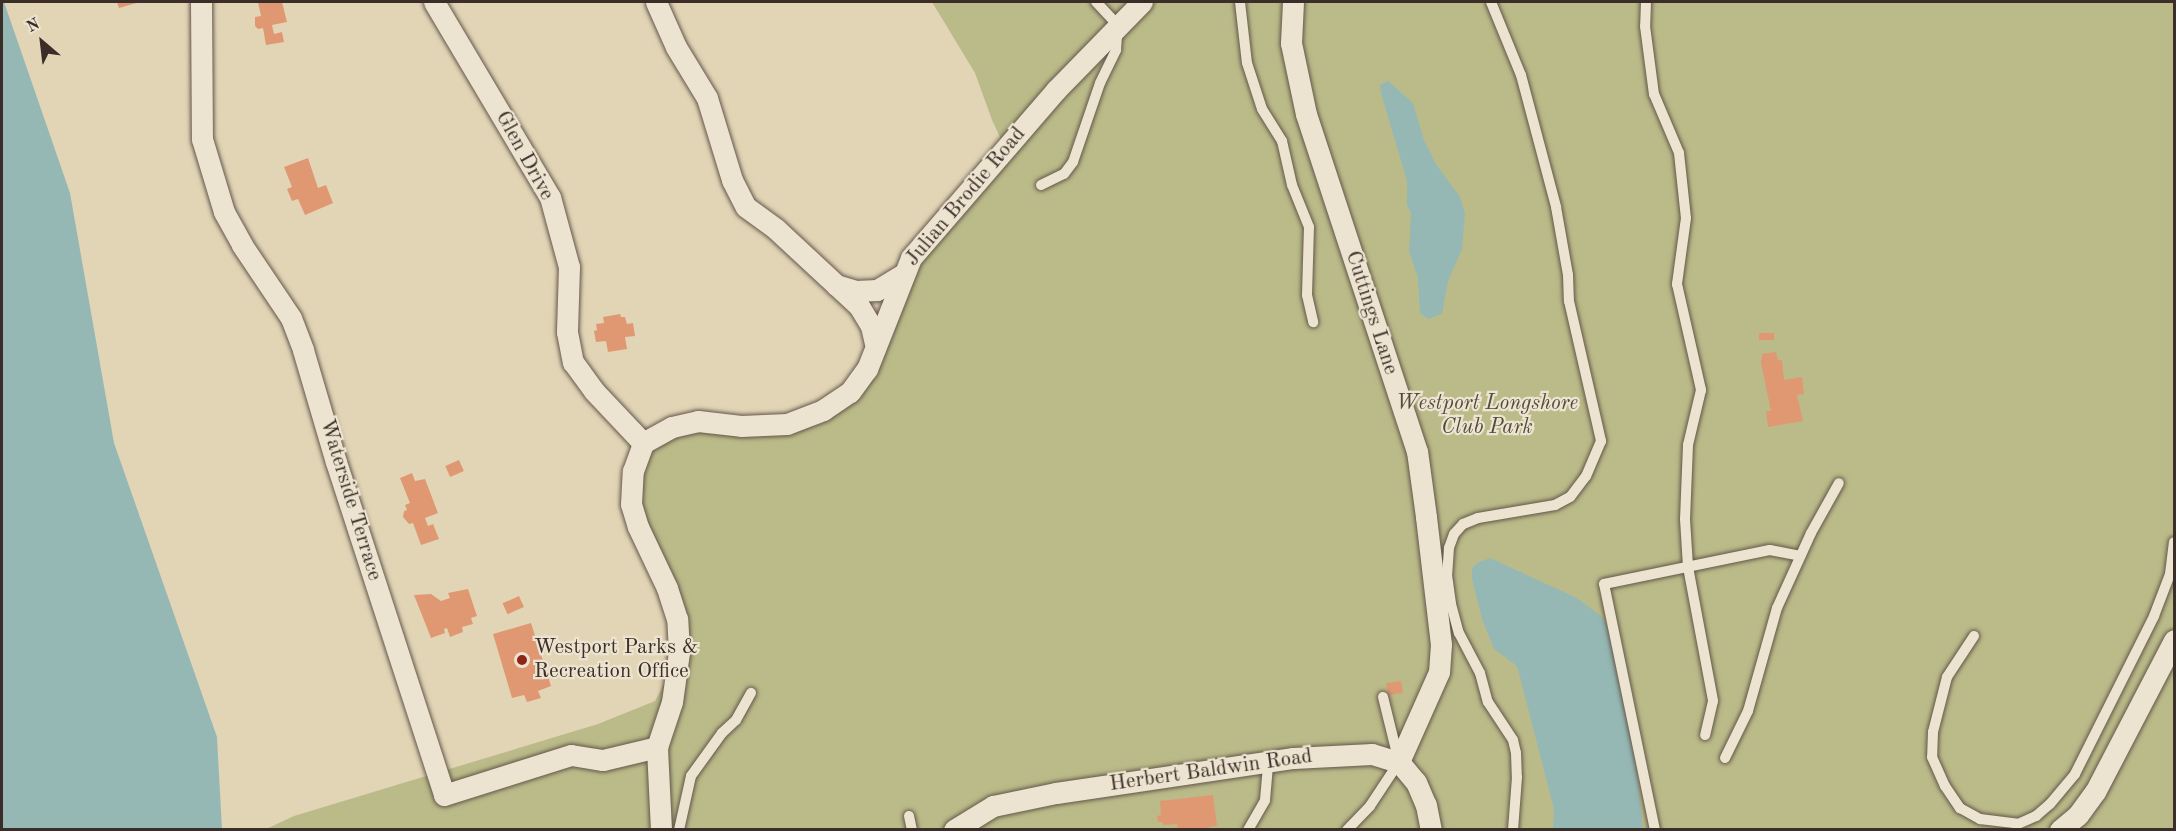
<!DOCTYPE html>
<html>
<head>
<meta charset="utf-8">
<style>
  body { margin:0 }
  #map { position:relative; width:2176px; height:831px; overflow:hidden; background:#e2d5b6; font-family:"Old Standard TT",serif }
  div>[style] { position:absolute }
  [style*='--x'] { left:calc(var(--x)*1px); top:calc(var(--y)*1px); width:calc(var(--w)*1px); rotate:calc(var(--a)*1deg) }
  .green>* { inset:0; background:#babb89 }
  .water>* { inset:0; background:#95b8b4 }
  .building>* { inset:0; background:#e09873; transform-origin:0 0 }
  .roads { filter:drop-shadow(0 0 2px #65574b) drop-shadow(0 0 2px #65574b) }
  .lane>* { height:10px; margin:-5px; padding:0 5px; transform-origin:5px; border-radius:5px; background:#ece4d0 }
  .street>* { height:21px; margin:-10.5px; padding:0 10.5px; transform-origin:10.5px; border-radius:10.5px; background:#ece4d0 }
  .dots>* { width:16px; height:16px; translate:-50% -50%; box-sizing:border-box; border:3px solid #ece4d0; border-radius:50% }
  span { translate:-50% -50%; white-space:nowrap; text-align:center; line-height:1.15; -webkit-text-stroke:4.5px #ece4d0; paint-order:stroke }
  .street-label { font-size:21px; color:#3b2d27 }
  .park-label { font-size:21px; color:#54493b; font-style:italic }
  .poi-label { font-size:21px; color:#3b2d27 }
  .left { translate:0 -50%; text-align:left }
  .frame { position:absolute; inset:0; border:3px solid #3b2d27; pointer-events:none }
  .north { position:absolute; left:12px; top:12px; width:60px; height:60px; -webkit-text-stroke:4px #ece4d0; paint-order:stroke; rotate:332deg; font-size:16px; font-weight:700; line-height:24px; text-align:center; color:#3b2d27 }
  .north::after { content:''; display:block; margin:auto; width:21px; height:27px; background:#3b2d27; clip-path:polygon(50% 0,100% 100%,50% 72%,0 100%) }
</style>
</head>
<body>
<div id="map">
  <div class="green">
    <div style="clip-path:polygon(932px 2px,2174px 2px,2174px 829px,264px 830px,294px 816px,598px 724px,655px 701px,680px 653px,678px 597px,642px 508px,637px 479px,652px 447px,670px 435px,694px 431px,748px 436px,821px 424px,846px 408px,916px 267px,1008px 154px,992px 120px,975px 73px)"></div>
  </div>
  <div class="water">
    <div style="clip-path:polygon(2px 2px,4px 2px,70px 193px,114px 443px,217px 737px,222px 829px,2px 829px)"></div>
    <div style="clip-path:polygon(1388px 81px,1413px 103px,1424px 140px,1436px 164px,1460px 197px,1465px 213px,1462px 249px,1448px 281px,1442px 314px,1428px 319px,1420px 313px,1418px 278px,1409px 251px,1411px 213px,1407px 205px,1407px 181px,1381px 93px,1380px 85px)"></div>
    <div style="clip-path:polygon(1490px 558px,1577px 598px,1602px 617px,1610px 631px,1636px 762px,1643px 829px,1553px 829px,1554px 809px,1517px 666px,1494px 649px,1482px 619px,1472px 579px,1472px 569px,1477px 563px)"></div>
  </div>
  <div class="building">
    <div style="clip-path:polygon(117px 2px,140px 2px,119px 8px)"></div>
    <div style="clip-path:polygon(258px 2px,282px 2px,287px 22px,272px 25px,274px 34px,282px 32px,284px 42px,266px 45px,263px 28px,258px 29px,255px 26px,255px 17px,261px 16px)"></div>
    <div style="clip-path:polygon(308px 158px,318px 188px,326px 185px,333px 203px,305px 215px,298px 199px,292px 201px,287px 189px,292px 187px,284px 167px)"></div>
    <div style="clip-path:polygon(620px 314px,621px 317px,625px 317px,627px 324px,633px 323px,635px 336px,625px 337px,627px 349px,608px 352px,606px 341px,596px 342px,594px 331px,597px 330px,596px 324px,604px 323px,603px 317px)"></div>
    <div style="left:1774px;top:333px;width:7px;height:15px;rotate:90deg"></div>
    <div style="clip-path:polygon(1776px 352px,1778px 360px,1782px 360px,1784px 380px,1802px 377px,1804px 394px,1797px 395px,1803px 421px,1768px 427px,1766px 411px,1771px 411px,1761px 363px,1762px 354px)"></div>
    <div style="left:459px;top:460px;width:12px;height:15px;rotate:66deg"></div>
    <div style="clip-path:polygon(412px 473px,415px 481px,425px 479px,438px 513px,425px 518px,428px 526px,433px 524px,439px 539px,421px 545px,413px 523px,409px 524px,403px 517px,404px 511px,407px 510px,405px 505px,410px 503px,400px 478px)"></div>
    <div style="clip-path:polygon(468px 589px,477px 616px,471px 618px,473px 624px,462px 627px,463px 632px,450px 637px,447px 628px,444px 629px,445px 633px,431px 638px,414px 595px,431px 594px,441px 601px,450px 598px,448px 593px)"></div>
    <div style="left:519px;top:596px;width:12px;height:18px;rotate:66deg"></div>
    <div style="clip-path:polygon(531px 623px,551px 686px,538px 691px,541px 698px,527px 702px,524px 695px,512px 698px,493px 634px)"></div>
    <div style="left:1401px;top:681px;width:12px;height:15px;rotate:81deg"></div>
    <div style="clip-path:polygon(1213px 795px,1217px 826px,1209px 827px,1209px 830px,1178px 830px,1177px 824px,1163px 825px,1163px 822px,1158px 822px,1157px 816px,1161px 815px,1160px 801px)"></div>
  </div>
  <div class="roads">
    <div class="lane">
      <div style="--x:1240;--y:2;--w:61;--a:83.5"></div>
      <div style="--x:1247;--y:63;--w:48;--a:71.9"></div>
      <div style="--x:1262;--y:109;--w:38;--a:58"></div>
      <div style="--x:1282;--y:141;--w:45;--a:77.2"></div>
      <div style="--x:1292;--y:185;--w:45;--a:68"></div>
      <div style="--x:1309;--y:227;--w:68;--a:91.7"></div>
      <div style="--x:1307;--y:295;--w:28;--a:77"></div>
      <div style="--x:1491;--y:2;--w:79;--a:67.7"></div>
      <div style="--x:1521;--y:75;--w:137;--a:75.1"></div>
      <div style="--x:1556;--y:207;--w:69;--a:80"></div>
      <div style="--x:1568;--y:275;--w:26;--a:88"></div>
      <div style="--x:1569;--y:301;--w:144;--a:77.1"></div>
      <div style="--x:1601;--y:441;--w:38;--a:113"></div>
      <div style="--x:1586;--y:476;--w:26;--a:127"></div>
      <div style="--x:1570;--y:497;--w:17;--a:152"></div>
      <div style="--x:1555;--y:505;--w:78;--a:170.4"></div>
      <div style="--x:1478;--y:518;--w:16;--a:158"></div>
      <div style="--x:1463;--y:524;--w:13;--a:132"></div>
      <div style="--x:1454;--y:534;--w:15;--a:110"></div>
      <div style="--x:1449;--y:548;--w:27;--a:94"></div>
      <div style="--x:1447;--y:575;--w:29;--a:82"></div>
      <div style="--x:1451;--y:604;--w:30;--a:75"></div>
      <div style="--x:1459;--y:633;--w:45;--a:62.3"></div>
      <div style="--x:1480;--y:673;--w:30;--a:75"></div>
      <div style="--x:1488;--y:702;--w:45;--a:56.7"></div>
      <div style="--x:1513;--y:740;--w:13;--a:77"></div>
      <div style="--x:1516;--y:753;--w:24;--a:88"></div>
      <div style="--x:1517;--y:777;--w:53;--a:94.3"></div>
      <div style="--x:1646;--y:2;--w:24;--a:92"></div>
      <div style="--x:1645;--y:26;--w:69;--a:82.5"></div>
      <div style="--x:1654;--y:94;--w:64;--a:67"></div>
      <div style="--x:1679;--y:153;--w:65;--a:83.9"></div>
      <div style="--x:1686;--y:218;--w:67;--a:97.8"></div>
      <div style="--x:1677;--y:284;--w:109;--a:77.2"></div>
      <div style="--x:1701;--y:390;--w:57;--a:103.3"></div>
      <div style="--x:1688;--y:445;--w:74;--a:92.3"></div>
      <div style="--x:1685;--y:519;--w:48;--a:86.4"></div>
      <div style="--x:1688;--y:567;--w:136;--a:79.4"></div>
      <div style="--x:1713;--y:701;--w:35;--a:103"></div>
      <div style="--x:1041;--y:185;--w:25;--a:-26"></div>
      <div style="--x:1064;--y:174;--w:15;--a:-53"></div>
      <div style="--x:1073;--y:162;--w:83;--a:-71.1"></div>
      <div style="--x:1100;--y:83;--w:37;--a:-64"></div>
      <div style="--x:1116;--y:50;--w:14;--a:-86"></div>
      <div style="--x:1117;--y:36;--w:16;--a:-104"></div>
      <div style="--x:1113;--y:20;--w:25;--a:-133"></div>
      <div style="--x:1974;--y:636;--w:49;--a:123.4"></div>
      <div style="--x:1947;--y:677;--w:57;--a:104.3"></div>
      <div style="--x:1933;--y:732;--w:25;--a:92"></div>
      <div style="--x:1932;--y:757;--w:32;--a:66"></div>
      <div style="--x:1945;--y:786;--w:27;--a:56"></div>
      <div style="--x:1960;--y:808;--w:23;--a:29"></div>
      <div style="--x:1980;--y:819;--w:38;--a:7"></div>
      <div style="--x:2018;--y:824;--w:20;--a:-24"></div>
      <div style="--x:2036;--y:816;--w:18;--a:-41"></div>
      <div style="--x:2050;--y:804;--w:39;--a:-50"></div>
      <div style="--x:2075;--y:774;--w:177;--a:-63.4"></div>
      <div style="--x:2154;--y:616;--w:45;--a:-69.1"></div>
      <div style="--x:2170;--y:574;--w:32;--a:-83"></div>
      <div style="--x:1725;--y:758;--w:52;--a:-63.9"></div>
      <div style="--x:1748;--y:711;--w:107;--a:-74.3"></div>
      <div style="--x:1777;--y:608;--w:82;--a:-65.6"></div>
      <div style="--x:1811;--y:533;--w:57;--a:-60.8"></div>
      <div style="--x:909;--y:816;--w:14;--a:78"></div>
      <div style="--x:679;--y:830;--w:55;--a:-77.5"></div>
      <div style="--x:691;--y:776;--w:53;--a:-54.2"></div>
      <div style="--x:722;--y:733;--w:19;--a:-43"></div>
      <div style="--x:736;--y:720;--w:31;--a:-61"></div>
      <div style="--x:1248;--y:830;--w:34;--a:-60"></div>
      <div style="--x:1265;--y:800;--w:38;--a:-85"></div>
      <div style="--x:1347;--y:830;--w:33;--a:-46"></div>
      <div style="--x:1370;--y:806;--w:53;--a:-56.6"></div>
      <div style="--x:1399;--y:762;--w:67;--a:-103.8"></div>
      <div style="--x:1655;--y:830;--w:251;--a:-101.7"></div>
      <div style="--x:1604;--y:584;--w:169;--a:-11.6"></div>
      <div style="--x:1770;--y:550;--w:31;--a:11"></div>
    </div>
    <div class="street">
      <div style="--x:201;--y:2;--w:137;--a:89.6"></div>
      <div style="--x:202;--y:139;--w:76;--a:73.2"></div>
      <div style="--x:224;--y:212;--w:38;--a:61"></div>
      <div style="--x:242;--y:245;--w:88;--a:56.1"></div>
      <div style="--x:291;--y:318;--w:34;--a:69"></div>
      <div style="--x:303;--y:350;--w:117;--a:73.6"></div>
      <div style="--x:336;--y:462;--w:350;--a:72"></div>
      <div style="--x:444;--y:795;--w:133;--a:-17.5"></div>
      <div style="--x:571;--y:755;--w:32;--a:9"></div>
      <div style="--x:603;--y:760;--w:56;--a:-13.5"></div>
      <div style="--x:434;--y:2;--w:227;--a:59.3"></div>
      <div style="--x:550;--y:197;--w:73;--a:74.8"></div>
      <div style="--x:569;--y:267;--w:65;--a:91.8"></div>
      <div style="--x:567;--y:332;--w:31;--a:79"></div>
      <div style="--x:573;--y:362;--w:36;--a:54"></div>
      <div style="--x:594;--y:391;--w:71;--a:46.7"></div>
      <div style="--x:656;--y:2;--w:49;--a:66"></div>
      <div style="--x:676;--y:47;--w:60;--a:58.7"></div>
      <div style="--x:707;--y:98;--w:86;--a:73"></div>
      <div style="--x:732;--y:180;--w:30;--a:63"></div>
      <div style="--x:746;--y:207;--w:37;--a:36"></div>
      <div style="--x:776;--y:229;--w:113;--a:42.9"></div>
      <div style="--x:859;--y:306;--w:23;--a:59"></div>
      <div style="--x:871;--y:326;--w:17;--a:77"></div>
      <div style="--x:1293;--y:2;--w:41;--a:92.8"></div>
      <div style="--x:1291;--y:43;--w:73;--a:78.1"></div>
      <div style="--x:1306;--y:114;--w:355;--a:71.8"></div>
      <div style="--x:1417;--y:451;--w:67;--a:82.2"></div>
      <div style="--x:1426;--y:517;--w:128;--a:83.3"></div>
      <div style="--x:1441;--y:644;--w:28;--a:94"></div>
      <div style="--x:1439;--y:672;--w:98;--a:114"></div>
      <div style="--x:836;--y:285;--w:21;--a:17"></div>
      <div style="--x:856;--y:291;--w:21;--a:-3"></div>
      <div style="--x:877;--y:290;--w:29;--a:-31"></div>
      <div style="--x:661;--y:830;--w:83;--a:-92.8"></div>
      <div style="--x:657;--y:747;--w:47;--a:-71.6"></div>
      <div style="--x:672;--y:702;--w:50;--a:-82"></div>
      <div style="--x:679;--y:652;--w:33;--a:-93"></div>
      <div style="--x:677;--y:619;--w:33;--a:-108"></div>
      <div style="--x:667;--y:588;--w:68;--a:-115.4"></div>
      <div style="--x:638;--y:527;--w:24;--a:-107"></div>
      <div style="--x:631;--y:504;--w:33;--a:-87"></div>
      <div style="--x:633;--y:471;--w:30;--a:-70"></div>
      <div style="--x:643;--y:443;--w:33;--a:-29"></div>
      <div style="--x:672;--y:427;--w:27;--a:-13"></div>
      <div style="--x:698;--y:421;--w:43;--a:6.6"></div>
      <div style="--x:741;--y:426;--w:46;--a:-2.5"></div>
      <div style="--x:787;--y:424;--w:39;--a:-21"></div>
      <div style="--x:823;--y:410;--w:32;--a:-34"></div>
      <div style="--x:850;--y:392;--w:29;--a:-54"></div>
      <div style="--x:867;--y:369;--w:119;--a:-68.4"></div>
      <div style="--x:911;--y:258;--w:222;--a:-49.2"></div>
      <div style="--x:1056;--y:90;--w:123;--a:-45.7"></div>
      <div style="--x:954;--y:830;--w:46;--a:-31.6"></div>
      <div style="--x:993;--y:806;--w:64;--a:-11.7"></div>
      <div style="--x:1056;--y:793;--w:240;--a:-8.4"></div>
      <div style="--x:1293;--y:758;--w:79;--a:-2.9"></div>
      <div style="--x:1372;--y:754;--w:28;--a:17"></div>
      <div style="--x:1399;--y:762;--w:26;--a:50"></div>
      <div style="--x:1416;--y:782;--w:25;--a:67"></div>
      <div style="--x:1426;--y:805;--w:25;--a:79"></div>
      <div style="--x:2060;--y:830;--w:23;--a:-40"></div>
      <div style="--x:2078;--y:815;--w:29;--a:-54"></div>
      <div style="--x:2095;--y:792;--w:171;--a:-62.5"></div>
    </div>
  </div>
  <div class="dots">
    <div style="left:522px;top:660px;background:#8f2418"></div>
  </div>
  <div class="street-label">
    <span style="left:524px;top:156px;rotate:61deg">Glen Drive</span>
    <span style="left:966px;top:197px;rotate:-50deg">Julian Brodie Road</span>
    <span style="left:1371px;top:313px;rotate:72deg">Cuttings Lane</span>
    <span style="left:350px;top:500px;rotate:73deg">Waterside Terrace</span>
    <span style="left:1211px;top:771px;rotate:-8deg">Herbert Baldwin Road</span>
  </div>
  <div class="park-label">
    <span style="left:1487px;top:416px">Westport Longshore<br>Club Park</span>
  </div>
  <div class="poi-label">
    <span class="left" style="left:534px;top:660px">Westport Parks &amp;<br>Recreation Office</span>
  </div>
  <div class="frame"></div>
  <div class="north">N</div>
</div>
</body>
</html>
